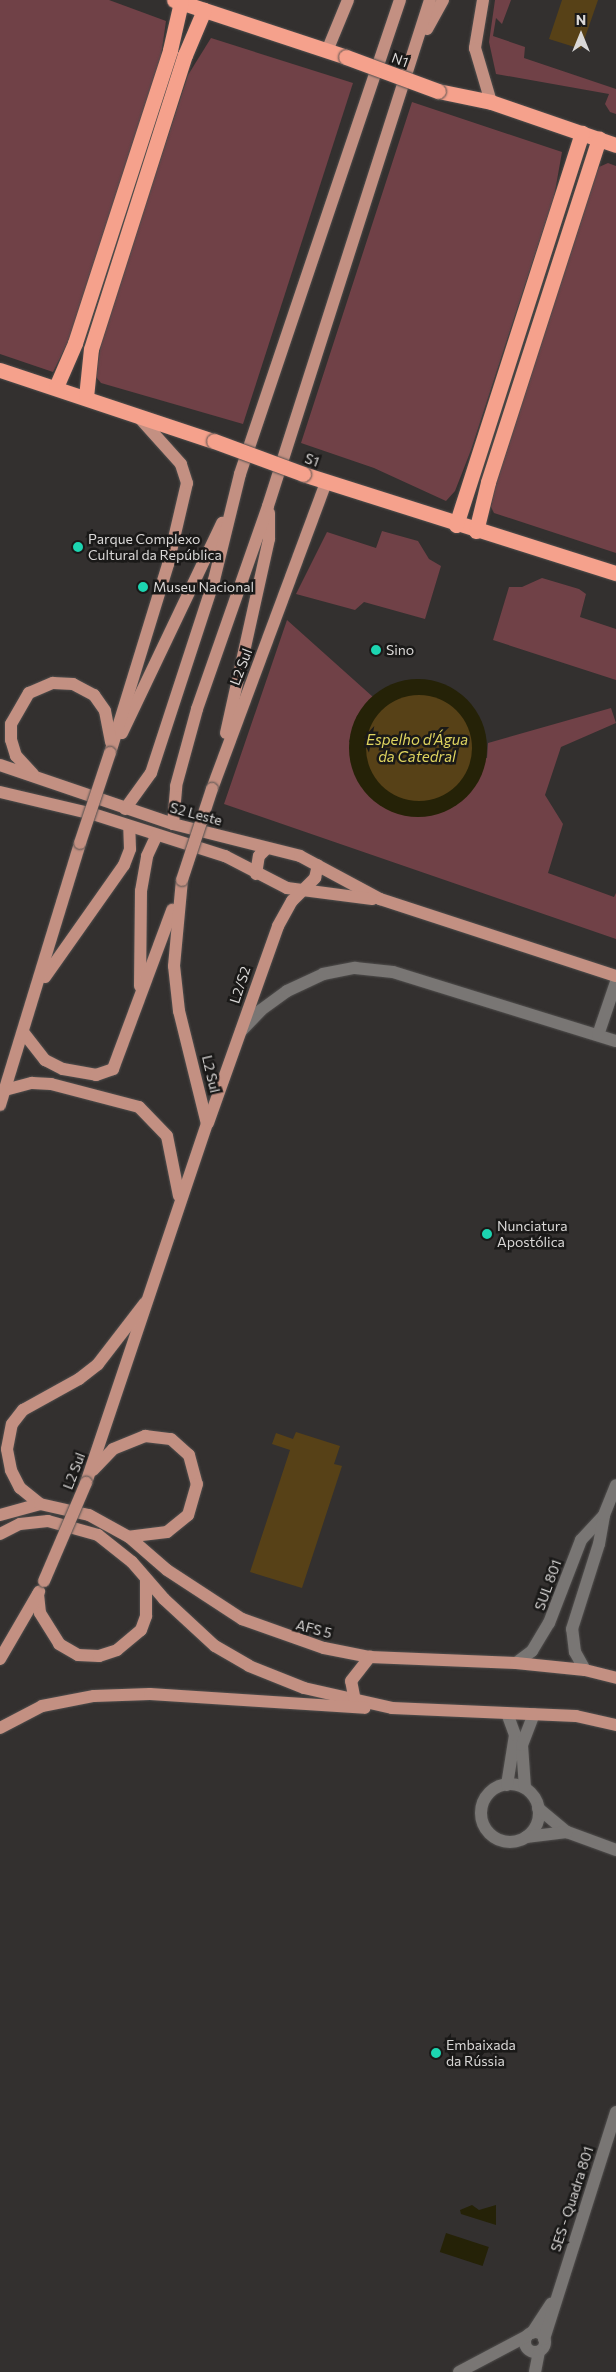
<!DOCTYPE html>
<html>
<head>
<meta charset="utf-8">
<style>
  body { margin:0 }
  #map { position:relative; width:616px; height:2372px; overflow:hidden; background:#33302f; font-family:Commissioner,sans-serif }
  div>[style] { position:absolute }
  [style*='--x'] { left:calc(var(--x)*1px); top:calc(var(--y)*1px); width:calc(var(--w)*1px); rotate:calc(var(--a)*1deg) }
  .green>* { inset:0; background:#704147 }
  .water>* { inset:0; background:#252207; transform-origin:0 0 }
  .round { border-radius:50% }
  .building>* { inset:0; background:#574117 }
  .roads { filter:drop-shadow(0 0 1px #504e4d) drop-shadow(0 0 1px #504e4d) }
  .minor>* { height:12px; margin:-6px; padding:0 6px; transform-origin:6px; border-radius:6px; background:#797674 }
  .minor>.ring { margin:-6px; padding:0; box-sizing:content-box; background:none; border:12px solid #797674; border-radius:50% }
  .major>* { height:12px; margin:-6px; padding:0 6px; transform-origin:6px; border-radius:6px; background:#c39082 }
  .highway>* { height:15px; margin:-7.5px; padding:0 7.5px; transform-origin:7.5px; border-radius:7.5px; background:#f5a18c }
  .bridges { filter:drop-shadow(0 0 1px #504e4d) drop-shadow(0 0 1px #504e4d) }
  .major-bridge>* { height:12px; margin:-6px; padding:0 6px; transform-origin:6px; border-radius:6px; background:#c39082 }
  .highway-bridge>* { height:15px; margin:-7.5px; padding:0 7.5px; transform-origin:7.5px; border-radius:7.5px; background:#f5a18c }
  .dots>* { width:14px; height:14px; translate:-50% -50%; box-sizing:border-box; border:2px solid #1a1918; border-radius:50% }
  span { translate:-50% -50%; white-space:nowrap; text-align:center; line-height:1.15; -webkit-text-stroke:5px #1a1918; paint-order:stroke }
  .street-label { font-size:14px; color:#dad8d7 }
  .poi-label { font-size:14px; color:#dad8d7 }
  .left { translate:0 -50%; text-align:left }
  .water-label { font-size:15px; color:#dfd45f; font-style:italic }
  .north { position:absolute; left:556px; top:10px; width:50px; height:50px; -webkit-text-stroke:4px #1a1918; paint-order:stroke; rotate:0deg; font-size:14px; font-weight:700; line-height:20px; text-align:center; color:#dad8d7 }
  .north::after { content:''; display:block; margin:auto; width:18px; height:22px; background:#dad8d7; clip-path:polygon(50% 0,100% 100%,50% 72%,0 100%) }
</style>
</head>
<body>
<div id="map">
  <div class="green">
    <div style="clip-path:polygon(0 0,109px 0,166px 21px,161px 56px,74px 330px,53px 372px,0 354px)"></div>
    <div style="clip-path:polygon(495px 0,511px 0,502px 24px,496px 18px,493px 36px,525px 47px,524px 58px,616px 89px,616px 114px,610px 112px,605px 104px,609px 94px,496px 74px,489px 42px)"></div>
    <div style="clip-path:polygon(211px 38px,353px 83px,243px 424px,101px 383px,96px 377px,102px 336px,188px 75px)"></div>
    <div style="clip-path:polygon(412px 102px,562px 152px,554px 197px,504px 349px,471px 450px,455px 491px,446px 501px,374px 468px,301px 443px)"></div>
    <div style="clip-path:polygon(608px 163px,616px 166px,616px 553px,494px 513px,491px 507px,498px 469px,582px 205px,599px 167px)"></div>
    <div style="clip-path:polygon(382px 531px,418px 541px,429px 559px,441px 566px,425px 619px,364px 602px,355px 610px,296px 594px,327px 532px,376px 548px)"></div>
    <div style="clip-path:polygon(542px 578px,579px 589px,586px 594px,580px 617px,616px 629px,616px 680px,493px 640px,509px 587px,522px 587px)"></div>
    <div style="clip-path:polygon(287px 620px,373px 697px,357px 716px,349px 742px,487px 758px,488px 743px,611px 708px,616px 723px,561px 747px,545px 795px,563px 824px,548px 873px,614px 897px,616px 893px,616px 939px,224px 804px)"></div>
  </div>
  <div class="water">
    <div class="round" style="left:349px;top:679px;width:138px;height:138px"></div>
    <div style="clip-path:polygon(472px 2205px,479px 2210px,496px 2205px,496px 2225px,461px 2214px,460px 2210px)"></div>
    <div style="left:446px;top:2233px;width:45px;height:20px;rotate:18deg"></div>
  </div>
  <div class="building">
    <div style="clip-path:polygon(562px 0,598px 0,581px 49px,549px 39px)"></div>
    <div class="round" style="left:366px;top:695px;width:106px;height:106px"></div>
    <div style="clip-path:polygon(296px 1432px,340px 1446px,334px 1464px,342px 1466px,302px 1588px,250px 1572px,290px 1450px,272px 1444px,276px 1433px,293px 1439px)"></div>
  </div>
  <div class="roads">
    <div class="minor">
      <div style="--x:241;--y:1031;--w:29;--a:-46"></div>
      <div style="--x:261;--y:1010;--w:32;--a:-36"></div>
      <div style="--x:287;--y:991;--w:40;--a:-25"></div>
      <div style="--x:323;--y:974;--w:33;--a:-11"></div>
      <div style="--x:355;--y:968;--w:38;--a:6"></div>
      <div style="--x:393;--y:972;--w:233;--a:17.2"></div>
      <div style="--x:598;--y:1035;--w:56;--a:-71.2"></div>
      <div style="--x:516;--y:1663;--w:20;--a:-37"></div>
      <div style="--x:532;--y:1651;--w:33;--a:-59"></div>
      <div style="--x:549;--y:1623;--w:89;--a:-68.9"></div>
      <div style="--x:581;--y:1540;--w:34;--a:-47"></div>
      <div style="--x:585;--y:1670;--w:21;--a:-119"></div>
      <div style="--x:575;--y:1652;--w:23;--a:-97"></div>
      <div style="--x:572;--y:1629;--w:89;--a:-72.4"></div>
      <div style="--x:599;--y:1544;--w:29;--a:-80"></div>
      <div style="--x:604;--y:1515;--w:32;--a:-68"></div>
      <div class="ring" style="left:481px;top:1784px;width:46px;height:46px"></div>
      <div style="--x:507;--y:1785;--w:51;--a:-80.9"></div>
      <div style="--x:515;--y:1735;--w:23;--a:-110"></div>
      <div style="--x:525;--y:1788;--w:43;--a:-94"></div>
      <div style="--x:522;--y:1745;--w:33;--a:-69"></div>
      <div style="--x:538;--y:1808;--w:38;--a:40"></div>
      <div style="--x:567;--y:1832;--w:52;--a:20.2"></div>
      <div style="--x:526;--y:1837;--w:41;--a:-7"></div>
      <div class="ring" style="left:525px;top:2332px;width:8px;height:8px"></div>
      <div style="--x:532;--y:2333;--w:35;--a:-57"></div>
      <div style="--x:544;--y:2339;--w:238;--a:-72.4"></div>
      <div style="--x:459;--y:2372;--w:77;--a:-27.9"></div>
      <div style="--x:535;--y:2372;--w:21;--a:-79"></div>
    </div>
    <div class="major">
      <div style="--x:483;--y:0;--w:49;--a:99.5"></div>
      <div style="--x:475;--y:48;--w:56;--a:73.5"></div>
      <div style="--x:427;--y:29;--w:33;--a:-61"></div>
      <div style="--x:327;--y:51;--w:55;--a:-67.6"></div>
      <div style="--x:122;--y:733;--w:233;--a:-64.5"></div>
      <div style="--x:226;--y:733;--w:199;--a:-77.5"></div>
      <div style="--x:269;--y:539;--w:26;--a:-90"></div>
      <div style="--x:110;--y:753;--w:198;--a:-72.9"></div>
      <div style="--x:168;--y:564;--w:83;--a:-76.8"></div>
      <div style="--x:187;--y:483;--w:20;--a:-108"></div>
      <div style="--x:181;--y:464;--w:66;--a:-131.9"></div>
      <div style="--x:0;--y:765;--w:183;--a:18.8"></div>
      <div style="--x:173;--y:824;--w:131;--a:14.1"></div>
      <div style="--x:300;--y:856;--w:91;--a:28.3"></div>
      <div style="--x:380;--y:899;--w:248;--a:18.1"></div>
      <div style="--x:33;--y:774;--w:25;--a:-133"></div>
      <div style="--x:16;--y:756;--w:17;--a:-107"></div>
      <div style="--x:11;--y:740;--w:16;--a:-90"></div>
      <div style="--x:11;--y:724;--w:36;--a:-60"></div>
      <div style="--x:29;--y:693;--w:26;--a:-23"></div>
      <div style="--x:53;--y:683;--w:20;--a:3"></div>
      <div style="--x:73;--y:684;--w:24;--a:28"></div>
      <div style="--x:94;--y:695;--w:19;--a:55"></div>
      <div style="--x:105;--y:711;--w:32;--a:79"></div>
      <div style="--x:212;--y:789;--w:327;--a:-69.6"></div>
      <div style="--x:0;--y:792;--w:96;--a:13.3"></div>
      <div style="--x:93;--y:814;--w:139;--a:17.7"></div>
      <div style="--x:225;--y:856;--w:70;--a:27.3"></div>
      <div style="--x:287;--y:888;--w:86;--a:7.4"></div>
      <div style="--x:125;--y:809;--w:44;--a:-54.2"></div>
      <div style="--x:151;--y:773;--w:203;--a:-71.9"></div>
      <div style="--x:214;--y:580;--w:109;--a:-76.2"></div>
      <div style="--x:240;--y:474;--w:500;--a:-71.35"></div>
      <div style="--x:173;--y:824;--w:38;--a:-85"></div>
      <div style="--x:176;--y:786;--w:80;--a:-74.7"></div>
      <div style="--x:197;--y:709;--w:215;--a:-70.7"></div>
      <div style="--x:268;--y:506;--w:531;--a:-72.25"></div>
      <div style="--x:256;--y:874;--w:18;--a:-81"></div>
      <div style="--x:259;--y:856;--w:11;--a:-45"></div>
      <div style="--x:45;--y:977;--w:137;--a:-54.8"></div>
      <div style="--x:124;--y:865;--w:17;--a:-69"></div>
      <div style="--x:130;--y:849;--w:23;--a:-92"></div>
      <div style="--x:140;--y:986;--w:95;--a:-89.4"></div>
      <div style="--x:141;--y:891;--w:36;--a:-80"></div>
      <div style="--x:147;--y:856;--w:23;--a:-65"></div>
      <div style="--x:23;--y:1032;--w:36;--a:52"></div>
      <div style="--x:45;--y:1060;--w:20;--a:27"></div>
      <div style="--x:63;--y:1069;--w:34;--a:10"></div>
      <div style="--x:96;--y:1075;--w:18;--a:-19"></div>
      <div style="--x:113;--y:1069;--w:170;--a:-69.6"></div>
      <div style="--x:5;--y:1090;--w:28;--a:-15"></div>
      <div style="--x:32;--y:1083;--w:19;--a:3"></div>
      <div style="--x:51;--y:1084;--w:91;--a:14.6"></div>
      <div style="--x:139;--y:1107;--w:40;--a:46"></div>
      <div style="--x:167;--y:1136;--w:61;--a:78.7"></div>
      <div style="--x:0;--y:1105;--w:274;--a:-73"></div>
      <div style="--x:208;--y:1123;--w:209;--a:-70.4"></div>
      <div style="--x:278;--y:926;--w:29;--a:-61"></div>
      <div style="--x:292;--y:901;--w:33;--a:-45"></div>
      <div style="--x:315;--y:878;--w:13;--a:-77"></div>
      <div style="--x:93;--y:1470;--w:29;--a:-46"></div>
      <div style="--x:113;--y:1449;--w:35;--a:-22"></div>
      <div style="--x:145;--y:1436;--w:26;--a:7"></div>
      <div style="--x:171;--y:1439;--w:24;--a:42"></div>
      <div style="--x:189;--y:1455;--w:30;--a:75"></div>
      <div style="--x:197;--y:1484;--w:32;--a:106"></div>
      <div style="--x:188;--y:1515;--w:27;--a:141"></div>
      <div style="--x:167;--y:1532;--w:38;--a:173"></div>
      <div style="--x:86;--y:1483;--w:379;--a:-71.4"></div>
      <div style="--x:207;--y:1124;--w:116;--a:-103.9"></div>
      <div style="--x:179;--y:1011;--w:45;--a:-96.3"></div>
      <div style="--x:174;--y:966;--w:86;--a:-84.7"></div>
      <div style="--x:40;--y:1504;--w:26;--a:-141"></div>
      <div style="--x:20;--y:1488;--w:20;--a:-117"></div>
      <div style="--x:11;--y:1470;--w:21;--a:-101"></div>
      <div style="--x:7;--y:1449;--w:25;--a:-79"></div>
      <div style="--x:12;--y:1424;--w:18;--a:-52"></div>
      <div style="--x:23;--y:1410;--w:64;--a:-29"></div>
      <div style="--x:79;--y:1379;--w:24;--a:-38"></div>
      <div style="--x:98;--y:1364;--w:77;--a:-52.4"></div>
      <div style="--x:0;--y:1515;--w:41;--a:-15.4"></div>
      <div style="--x:40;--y:1504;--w:50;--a:12.7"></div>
      <div style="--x:89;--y:1515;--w:46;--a:28.8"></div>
      <div style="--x:129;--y:1537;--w:50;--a:41"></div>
      <div style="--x:167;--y:1570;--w:90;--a:33.2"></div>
      <div style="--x:242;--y:1619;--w:87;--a:19.5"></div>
      <div style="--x:324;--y:1648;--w:47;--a:11.1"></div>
      <div style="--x:370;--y:1657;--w:146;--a:2.4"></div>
      <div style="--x:516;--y:1663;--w:69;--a:5.8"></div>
      <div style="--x:585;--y:1670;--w:32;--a:14"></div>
      <div style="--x:0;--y:1534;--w:22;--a:-27"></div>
      <div style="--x:20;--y:1524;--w:28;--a:-6"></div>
      <div style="--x:48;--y:1521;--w:52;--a:15.6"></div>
      <div style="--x:98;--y:1535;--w:43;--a:38.5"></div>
      <div style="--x:132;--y:1562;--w:49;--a:49.1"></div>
      <div style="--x:164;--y:1599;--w:69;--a:42.7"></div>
      <div style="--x:215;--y:1646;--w:39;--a:30"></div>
      <div style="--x:249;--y:1666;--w:59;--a:21.8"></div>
      <div style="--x:304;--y:1688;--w:90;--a:12.8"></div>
      <div style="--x:392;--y:1708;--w:184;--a:2.5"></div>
      <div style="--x:576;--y:1716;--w:41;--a:12.7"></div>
      <div style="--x:38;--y:1594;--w:19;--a:84"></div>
      <div style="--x:40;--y:1613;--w:36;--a:58"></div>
      <div style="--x:59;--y:1644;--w:22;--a:30"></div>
      <div style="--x:78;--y:1655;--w:21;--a:3"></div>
      <div style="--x:99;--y:1656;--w:19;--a:-18"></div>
      <div style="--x:117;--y:1650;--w:31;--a:-40"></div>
      <div style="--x:141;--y:1630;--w:15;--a:-70"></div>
      <div style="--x:146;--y:1616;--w:36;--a:-90"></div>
      <div style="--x:0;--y:1659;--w:78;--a:-59.8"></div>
      <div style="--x:355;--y:1701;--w:20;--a:-101"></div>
      <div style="--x:351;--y:1681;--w:31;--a:-52"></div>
      <div style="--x:0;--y:1728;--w:47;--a:-27.6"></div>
      <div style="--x:42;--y:1706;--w:53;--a:-10.9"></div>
      <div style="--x:94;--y:1696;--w:56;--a:-2"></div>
      <div style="--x:150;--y:1694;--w:215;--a:3.7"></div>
    </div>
    <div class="highway">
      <div style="--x:174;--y:0;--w:181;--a:18.3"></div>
      <div style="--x:438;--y:91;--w:54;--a:11.7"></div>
      <div style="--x:491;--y:102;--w:132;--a:19"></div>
      <div style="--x:0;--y:370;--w:225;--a:18.4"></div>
      <div style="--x:56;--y:387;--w:48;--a:-66.6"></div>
      <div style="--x:75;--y:343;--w:308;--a:-72"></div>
      <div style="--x:170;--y:50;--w:49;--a:-77.1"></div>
      <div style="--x:86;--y:397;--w:48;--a:-84.1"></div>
      <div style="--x:91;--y:349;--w:309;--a:-72.3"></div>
      <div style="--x:185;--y:55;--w:49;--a:-67.1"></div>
      <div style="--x:303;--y:474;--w:328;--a:17.6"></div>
      <div style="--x:456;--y:525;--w:412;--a:-72.2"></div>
      <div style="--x:476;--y:531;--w:50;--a:-76.2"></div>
      <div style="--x:488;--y:482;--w:361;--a:-72.1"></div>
    </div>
  </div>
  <div class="bridges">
    <div class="major-bridge">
      <div style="--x:80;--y:843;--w:95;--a:-71.6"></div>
      <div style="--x:182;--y:880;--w:96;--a:-71.8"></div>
      <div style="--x:44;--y:1581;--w:107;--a:-66.8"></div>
    </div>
    <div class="highway-bridge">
      <div style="--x:346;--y:57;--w:98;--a:20.3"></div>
      <div style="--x:214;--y:441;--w:95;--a:20.3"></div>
    </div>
  </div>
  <div class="dots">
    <div style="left:78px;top:547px;background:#1cd5b1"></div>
    <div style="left:143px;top:587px;background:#1cd5b1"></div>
    <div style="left:376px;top:650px;background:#1cd5b1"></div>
    <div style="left:487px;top:1234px;background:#1cd5b1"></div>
    <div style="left:436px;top:2053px;background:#1cd5b1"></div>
  </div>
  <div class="street-label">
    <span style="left:400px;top:60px;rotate:20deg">N1</span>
    <span style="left:312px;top:460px;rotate:20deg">S1</span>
    <span style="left:241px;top:667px;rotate:-69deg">L2 Sul</span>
    <span style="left:196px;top:814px;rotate:15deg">S2 Leste</span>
    <span style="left:240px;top:985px;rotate:-72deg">L2/S2</span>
    <span style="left:211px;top:1074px;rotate:77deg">L2 Sul</span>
    <span style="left:74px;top:1471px;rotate:-69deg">L2 Sul</span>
    <span style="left:548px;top:1585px;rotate:-70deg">SUL 801</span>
    <span style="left:314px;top:1629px;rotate:15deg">AFS 5</span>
    <span style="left:572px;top:2199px;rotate:-72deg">SES - Quadra 801</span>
  </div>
  <div class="poi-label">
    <span class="left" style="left:88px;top:547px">Parque Complexo<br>Cultural da República</span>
    <span class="left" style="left:153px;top:587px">Museu Nacional</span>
    <span class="left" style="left:386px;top:650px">Sino</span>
    <span class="left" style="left:497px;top:1234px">Nunciatura<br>Apostólica</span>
    <span class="left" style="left:446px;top:2053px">Embaixada<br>da Rússia</span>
  </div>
  <div class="water-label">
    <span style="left:417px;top:748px">Espelho d'Água<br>da Catedral</span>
  </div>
  <div class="north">N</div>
</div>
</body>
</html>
